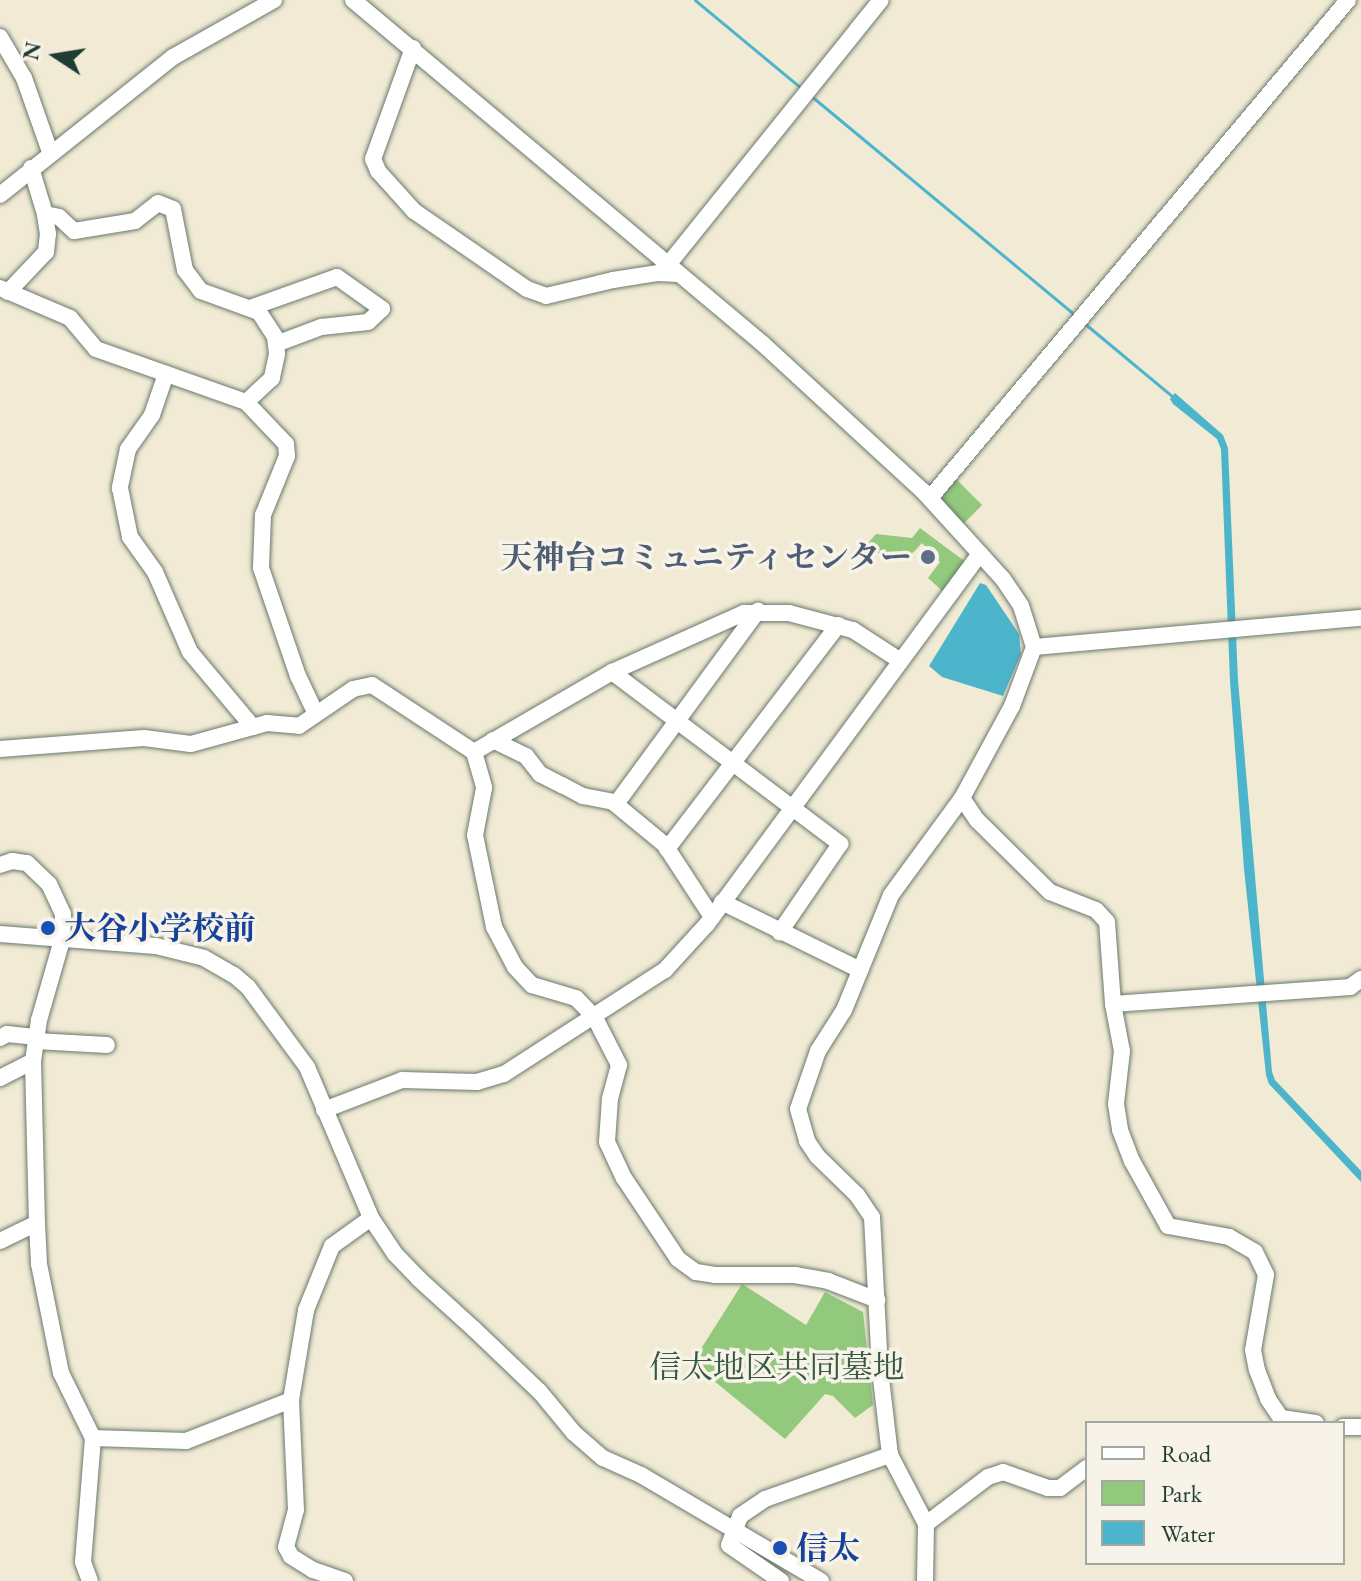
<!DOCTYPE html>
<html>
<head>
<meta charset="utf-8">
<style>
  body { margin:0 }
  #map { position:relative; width:1361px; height:1581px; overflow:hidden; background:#f1ead4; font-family:"EB Garamond","Noto Serif JP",serif }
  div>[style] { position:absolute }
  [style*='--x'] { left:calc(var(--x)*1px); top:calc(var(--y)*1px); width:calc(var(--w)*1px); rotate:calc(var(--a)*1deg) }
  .green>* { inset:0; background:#92c97c; transform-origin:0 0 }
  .water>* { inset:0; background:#4db5cb }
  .stream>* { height:3px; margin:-1.5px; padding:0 1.5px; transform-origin:1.5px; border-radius:1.5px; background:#4db5cb }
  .roads { filter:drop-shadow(0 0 2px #687a6c) drop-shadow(0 0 2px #687a6c) }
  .minor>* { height:16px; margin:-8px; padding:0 8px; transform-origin:8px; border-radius:8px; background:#fff }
  .dots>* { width:22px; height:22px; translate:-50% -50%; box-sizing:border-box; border:4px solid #f7f3e8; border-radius:50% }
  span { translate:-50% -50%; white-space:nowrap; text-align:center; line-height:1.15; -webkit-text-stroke:7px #f7f3e8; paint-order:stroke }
  .service-label { font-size:32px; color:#4e5e75; font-weight:700 }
  .right { translate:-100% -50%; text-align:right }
  .transit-label { font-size:32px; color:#164399; font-weight:700 }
  .left { translate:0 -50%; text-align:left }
  .park-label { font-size:32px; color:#365942 }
  .legend { position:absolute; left:1085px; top:1421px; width:260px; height:144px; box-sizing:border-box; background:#f7f3e8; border:2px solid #a1aaa0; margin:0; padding:10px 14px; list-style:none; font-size:24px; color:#1f3d34 }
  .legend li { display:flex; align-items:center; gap:16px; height:40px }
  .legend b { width:40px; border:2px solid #a1aaa0 }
  .north { position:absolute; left:16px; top:16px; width:80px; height:80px; -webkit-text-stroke:6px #f7f3e8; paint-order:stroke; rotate:282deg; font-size:22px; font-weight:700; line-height:32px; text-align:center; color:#1f3d34 }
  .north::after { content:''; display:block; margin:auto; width:28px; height:36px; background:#1f3d34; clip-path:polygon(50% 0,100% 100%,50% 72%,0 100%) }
</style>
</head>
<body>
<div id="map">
  <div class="green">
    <div style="left:951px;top:474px;width:44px;height:32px;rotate:45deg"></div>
    <div style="clip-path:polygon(920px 528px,971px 566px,948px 596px,928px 578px,940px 562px,922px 543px,905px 561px,900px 557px,862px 550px,876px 534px,912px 538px)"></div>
    <div style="clip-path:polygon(742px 1284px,806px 1325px,825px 1292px,863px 1312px,873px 1405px,855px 1418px,833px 1396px,825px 1394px,785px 1439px,692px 1363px)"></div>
  </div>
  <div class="water">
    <div style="clip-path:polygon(1175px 393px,1223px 435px,1228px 448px,1238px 680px,1272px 1072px,1275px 1080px,1361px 1171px,1361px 1182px,1269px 1084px,1266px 1075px,1244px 869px,1230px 681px,1221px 449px,1217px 439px,1173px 404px,1170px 399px)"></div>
    <div style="clip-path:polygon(980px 583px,986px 585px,1019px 634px,1021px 654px,1003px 696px,942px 677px,929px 666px)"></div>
  </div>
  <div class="stream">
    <div style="--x:695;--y:0;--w:138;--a:39.7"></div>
    <div style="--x:810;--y:95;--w:344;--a:39.7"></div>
    <div style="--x:1084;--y:323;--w:116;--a:39.7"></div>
  </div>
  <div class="roads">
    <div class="minor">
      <div style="--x:353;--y:0;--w:535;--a:40"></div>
      <div style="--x:763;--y:344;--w:217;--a:42.6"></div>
      <div style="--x:923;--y:491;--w:119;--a:47.7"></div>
      <div style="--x:1003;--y:579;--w:32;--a:56"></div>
      <div style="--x:1021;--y:606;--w:43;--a:72.4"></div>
      <div style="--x:1034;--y:647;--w:63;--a:110.4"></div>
      <div style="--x:1012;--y:706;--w:105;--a:118.5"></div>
      <div style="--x:962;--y:798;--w:120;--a:126.2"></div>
      <div style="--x:891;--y:895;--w:124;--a:112.2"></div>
      <div style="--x:844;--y:1010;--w:49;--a:122.4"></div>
      <div style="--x:818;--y:1051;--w:61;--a:109"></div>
      <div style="--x:798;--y:1109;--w:33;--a:74"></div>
      <div style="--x:807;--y:1141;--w:18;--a:56"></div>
      <div style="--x:817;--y:1156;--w:56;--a:44.3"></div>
      <div style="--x:857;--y:1195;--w:27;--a:56"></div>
      <div style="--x:872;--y:1217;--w:153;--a:87"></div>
      <div style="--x:880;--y:1370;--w:86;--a:83.3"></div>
      <div style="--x:890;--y:1455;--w:78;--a:62.4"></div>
      <div style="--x:926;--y:1524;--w:57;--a:91"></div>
      <div style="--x:0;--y:37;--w:48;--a:59.7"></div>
      <div style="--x:24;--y:78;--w:78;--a:70.6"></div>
      <div style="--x:413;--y:48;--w:118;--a:109.8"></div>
      <div style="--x:373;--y:159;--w:13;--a:67"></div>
      <div style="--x:378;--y:171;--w:54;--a:48"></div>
      <div style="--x:414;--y:211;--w:137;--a:34.6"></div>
      <div style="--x:527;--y:289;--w:20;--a:20"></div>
      <div style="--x:546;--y:296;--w:69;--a:-13.4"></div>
      <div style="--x:613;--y:280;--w:46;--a:-8.8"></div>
      <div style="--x:658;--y:273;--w:20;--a:3"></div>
      <div style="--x:31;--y:168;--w:48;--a:73.1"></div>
      <div style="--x:45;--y:214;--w:14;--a:12"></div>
      <div style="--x:59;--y:217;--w:21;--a:43"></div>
      <div style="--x:74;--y:231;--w:62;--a:-9.3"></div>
      <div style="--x:135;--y:221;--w:29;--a:-38"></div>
      <div style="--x:158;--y:203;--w:16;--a:22"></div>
      <div style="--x:173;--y:209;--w:62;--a:78.9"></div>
      <div style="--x:185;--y:270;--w:26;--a:53"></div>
      <div style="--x:201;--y:291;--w:62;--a:19.9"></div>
      <div style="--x:259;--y:312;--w:30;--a:57"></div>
      <div style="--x:275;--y:337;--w:17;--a:83"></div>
      <div style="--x:277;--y:354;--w:25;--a:102"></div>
      <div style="--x:272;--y:378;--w:35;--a:137"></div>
      <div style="--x:0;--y:195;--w:221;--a:-38.6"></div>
      <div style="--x:173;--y:57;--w:116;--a:-29.4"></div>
      <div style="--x:667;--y:266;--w:341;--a:-51.2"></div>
      <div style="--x:0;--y:288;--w:76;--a:23.2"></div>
      <div style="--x:70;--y:318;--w:40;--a:50"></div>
      <div style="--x:96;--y:349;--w:159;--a:19.5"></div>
      <div style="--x:246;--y:402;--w:58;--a:46.4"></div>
      <div style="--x:286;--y:444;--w:12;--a:85"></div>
      <div style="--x:287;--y:456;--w:64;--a:112.1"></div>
      <div style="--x:263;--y:515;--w:53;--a:92.2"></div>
      <div style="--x:261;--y:568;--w:114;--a:71.1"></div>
      <div style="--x:298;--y:676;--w:42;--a:64.7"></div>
      <div style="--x:8;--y:292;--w:55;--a:-46.5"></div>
      <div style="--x:46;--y:252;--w:18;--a:-84"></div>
      <div style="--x:48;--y:234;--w:20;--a:-99"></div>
      <div style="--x:250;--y:308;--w:92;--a:-19.6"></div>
      <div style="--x:337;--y:277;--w:55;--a:35.4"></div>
      <div style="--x:382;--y:309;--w:19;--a:137"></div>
      <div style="--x:368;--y:322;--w:47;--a:173.9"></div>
      <div style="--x:321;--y:327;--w:48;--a:159.3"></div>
      <div style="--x:166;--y:374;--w:43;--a:108.9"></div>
      <div style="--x:152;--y:415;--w:42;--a:125.2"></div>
      <div style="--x:128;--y:449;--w:40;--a:102"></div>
      <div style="--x:120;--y:488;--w:50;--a:78.5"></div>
      <div style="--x:130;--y:537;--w:43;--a:54.5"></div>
      <div style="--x:155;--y:572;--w:87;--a:66.4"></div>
      <div style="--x:190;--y:652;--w:98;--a:50"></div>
      <div style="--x:930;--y:498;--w:650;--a:-49.99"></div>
      <div style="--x:1034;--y:647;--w:328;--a:-5.1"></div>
      <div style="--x:612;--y:672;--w:286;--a:37"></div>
      <div style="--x:840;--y:844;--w:107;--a:124.3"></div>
      <div style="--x:493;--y:740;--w:37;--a:26"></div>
      <div style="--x:526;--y:756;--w:23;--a:52"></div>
      <div style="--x:540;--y:774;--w:25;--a:27"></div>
      <div style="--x:562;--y:785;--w:24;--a:28"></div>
      <div style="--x:583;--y:796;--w:31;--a:11"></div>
      <div style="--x:613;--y:802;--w:67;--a:39.6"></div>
      <div style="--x:665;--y:845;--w:86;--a:56.9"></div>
      <div style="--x:0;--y:749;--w:144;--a:-4.4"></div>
      <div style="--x:144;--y:738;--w:47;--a:7.3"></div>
      <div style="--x:191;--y:744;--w:79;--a:-15.4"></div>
      <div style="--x:267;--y:723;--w:32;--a:5"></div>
      <div style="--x:299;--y:726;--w:65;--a:-34.4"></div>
      <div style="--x:353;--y:689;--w:19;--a:-12"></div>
      <div style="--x:372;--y:685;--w:122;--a:33.3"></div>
      <div style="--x:474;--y:752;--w:37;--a:74"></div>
      <div style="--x:484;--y:788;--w:48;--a:100.8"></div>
      <div style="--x:475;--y:835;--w:94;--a:78.3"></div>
      <div style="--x:494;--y:927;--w:45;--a:62.3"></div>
      <div style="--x:515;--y:967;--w:25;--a:47"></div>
      <div style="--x:532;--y:985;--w:46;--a:16.5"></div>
      <div style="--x:576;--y:998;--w:28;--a:46"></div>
      <div style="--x:595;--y:1018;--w:53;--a:62.9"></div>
      <div style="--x:619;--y:1065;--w:34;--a:105"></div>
      <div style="--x:610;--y:1098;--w:44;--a:93.9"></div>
      <div style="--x:607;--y:1142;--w:40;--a:65"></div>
      <div style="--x:624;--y:1178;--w:97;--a:56.3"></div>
      <div style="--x:678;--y:1259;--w:22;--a:36"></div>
      <div style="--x:696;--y:1272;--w:19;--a:9"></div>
      <div style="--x:715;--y:1275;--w:80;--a:0"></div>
      <div style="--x:795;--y:1275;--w:34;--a:10"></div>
      <div style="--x:828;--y:1281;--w:53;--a:21.2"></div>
      <div style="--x:474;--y:752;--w:160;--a:-30.1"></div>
      <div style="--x:612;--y:672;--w:145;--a:-24.1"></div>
      <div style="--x:744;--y:613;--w:45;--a:0"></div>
      <div style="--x:789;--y:613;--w:66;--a:14.9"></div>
      <div style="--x:853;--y:630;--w:55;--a:33.1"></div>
      <div style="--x:962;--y:798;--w:27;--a:56"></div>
      <div style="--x:977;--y:820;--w:103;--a:44.6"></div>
      <div style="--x:1050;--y:892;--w:49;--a:21.4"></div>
      <div style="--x:1096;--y:910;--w:16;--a:47"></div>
      <div style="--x:1107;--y:922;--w:82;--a:85.8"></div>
      <div style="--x:1113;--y:1004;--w:48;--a:79.2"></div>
      <div style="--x:1122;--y:1051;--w:53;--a:96.5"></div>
      <div style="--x:1116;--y:1104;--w:26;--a:81"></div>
      <div style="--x:1120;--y:1130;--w:33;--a:69"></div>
      <div style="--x:1132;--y:1161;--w:74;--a:61"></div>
      <div style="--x:1168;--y:1226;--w:62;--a:10.2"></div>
      <div style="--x:1229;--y:1237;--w:30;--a:30"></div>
      <div style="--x:1255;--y:1252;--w:25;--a:64"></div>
      <div style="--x:1266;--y:1275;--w:76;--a:99.8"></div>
      <div style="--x:1253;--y:1350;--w:20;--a:79"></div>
      <div style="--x:1257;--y:1370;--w:31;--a:69"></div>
      <div style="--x:1268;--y:1399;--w:23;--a:56"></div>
      <div style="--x:1281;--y:1418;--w:35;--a:8"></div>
      <div style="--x:616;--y:804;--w:240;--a:-53.7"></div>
      <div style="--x:667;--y:849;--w:282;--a:-52.6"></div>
      <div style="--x:0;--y:865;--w:13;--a:-18"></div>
      <div style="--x:12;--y:861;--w:15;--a:8"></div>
      <div style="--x:27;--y:863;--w:30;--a:44"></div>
      <div style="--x:49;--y:884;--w:33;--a:65"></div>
      <div style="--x:63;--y:914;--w:26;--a:92"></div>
      <div style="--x:62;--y:940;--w:83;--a:106"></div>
      <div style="--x:39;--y:1020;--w:41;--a:98.3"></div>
      <div style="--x:33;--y:1061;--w:162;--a:88.6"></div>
      <div style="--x:37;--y:1223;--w:41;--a:87.2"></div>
      <div style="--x:39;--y:1264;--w:111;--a:78.6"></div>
      <div style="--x:61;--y:1373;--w:72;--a:63.8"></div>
      <div style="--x:93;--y:1438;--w:124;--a:94.6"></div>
      <div style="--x:83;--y:1562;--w:20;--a:70"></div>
      <div style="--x:722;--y:902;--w:154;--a:26.2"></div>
      <div style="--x:0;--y:934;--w:156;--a:4.4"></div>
      <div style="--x:156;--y:946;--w:49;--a:14"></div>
      <div style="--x:204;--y:958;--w:34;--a:30"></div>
      <div style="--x:234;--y:975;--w:18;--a:41"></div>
      <div style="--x:248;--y:987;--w:99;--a:53.6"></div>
      <div style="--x:307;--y:1067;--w:164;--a:67"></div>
      <div style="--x:371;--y:1218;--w:43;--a:56.3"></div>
      <div style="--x:395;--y:1254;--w:35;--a:46"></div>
      <div style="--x:419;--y:1279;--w:74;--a:42.3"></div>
      <div style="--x:474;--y:1329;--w:91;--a:43.7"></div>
      <div style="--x:540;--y:1392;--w:53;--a:50.3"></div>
      <div style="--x:574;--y:1433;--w:38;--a:41"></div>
      <div style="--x:603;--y:1458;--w:42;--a:24.1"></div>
      <div style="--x:641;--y:1475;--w:209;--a:30.5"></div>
      <div style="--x:1113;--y:1004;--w:238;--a:-4.1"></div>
      <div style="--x:1350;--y:987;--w:14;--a:-36"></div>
      <div style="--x:0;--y:1038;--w:8;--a:-30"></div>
      <div style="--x:7;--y:1034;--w:30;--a:6"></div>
      <div style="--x:36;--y:1041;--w:71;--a:3.2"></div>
      <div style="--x:0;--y:1078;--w:37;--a:-27"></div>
      <div style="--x:324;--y:1110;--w:84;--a:-21"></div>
      <div style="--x:402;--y:1080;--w:75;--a:1.5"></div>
      <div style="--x:477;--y:1082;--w:28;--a:-17"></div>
      <div style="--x:504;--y:1074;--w:192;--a:-32.9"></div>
      <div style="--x:665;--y:970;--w:62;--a:-47.6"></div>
      <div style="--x:707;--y:924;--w:460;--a:-53.6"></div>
      <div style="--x:0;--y:1241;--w:41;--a:-25.9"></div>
      <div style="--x:1343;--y:1427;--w:18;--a:0"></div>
      <div style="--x:93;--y:1438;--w:93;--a:1.8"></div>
      <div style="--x:186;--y:1441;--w:113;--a:-21.3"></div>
      <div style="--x:926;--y:1524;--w:78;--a:-37.2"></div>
      <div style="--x:988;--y:1477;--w:16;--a:-18"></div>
      <div style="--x:1003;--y:1472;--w:48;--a:19.6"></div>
      <div style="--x:1048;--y:1488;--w:12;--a:0"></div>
      <div style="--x:1060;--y:1488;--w:34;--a:-37"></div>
      <div style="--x:345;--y:1581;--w:34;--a:-161"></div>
      <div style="--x:313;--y:1570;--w:26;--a:-148"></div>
      <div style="--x:291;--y:1556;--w:10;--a:-119"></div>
      <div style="--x:286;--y:1547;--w:38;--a:-75"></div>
      <div style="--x:296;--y:1510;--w:110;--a:-92.6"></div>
      <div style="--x:291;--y:1400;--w:91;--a:-80.5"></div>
      <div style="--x:306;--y:1310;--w:69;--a:-67.9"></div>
      <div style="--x:332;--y:1246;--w:48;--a:-35.7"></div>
      <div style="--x:781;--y:1581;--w:63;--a:-145.3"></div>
      <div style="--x:729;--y:1545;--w:31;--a:-69"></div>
      <div style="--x:740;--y:1516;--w:30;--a:-34"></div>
      <div style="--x:765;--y:1499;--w:133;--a:-19.4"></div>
    </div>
  </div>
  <div class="dots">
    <div style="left:928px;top:557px;background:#5c6f8a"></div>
    <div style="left:48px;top:928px;background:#1a4fb4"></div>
    <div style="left:780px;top:1548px;background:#1a4fb4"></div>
  </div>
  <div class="service-label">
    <span class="right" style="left:912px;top:557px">天神台コミュニティセンター</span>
  </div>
  <div class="transit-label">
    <span class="left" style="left:64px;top:928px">大谷小学校前</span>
    <span class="left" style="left:796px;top:1548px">信太</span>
  </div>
  <div class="park-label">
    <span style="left:777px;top:1367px">信太地区共同墓地</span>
  </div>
  <ul class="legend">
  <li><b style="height:10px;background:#fff"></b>Road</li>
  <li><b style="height:22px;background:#92c97c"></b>Park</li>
  <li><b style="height:22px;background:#4db5cb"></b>Water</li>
  </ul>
  <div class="north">N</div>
</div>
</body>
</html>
